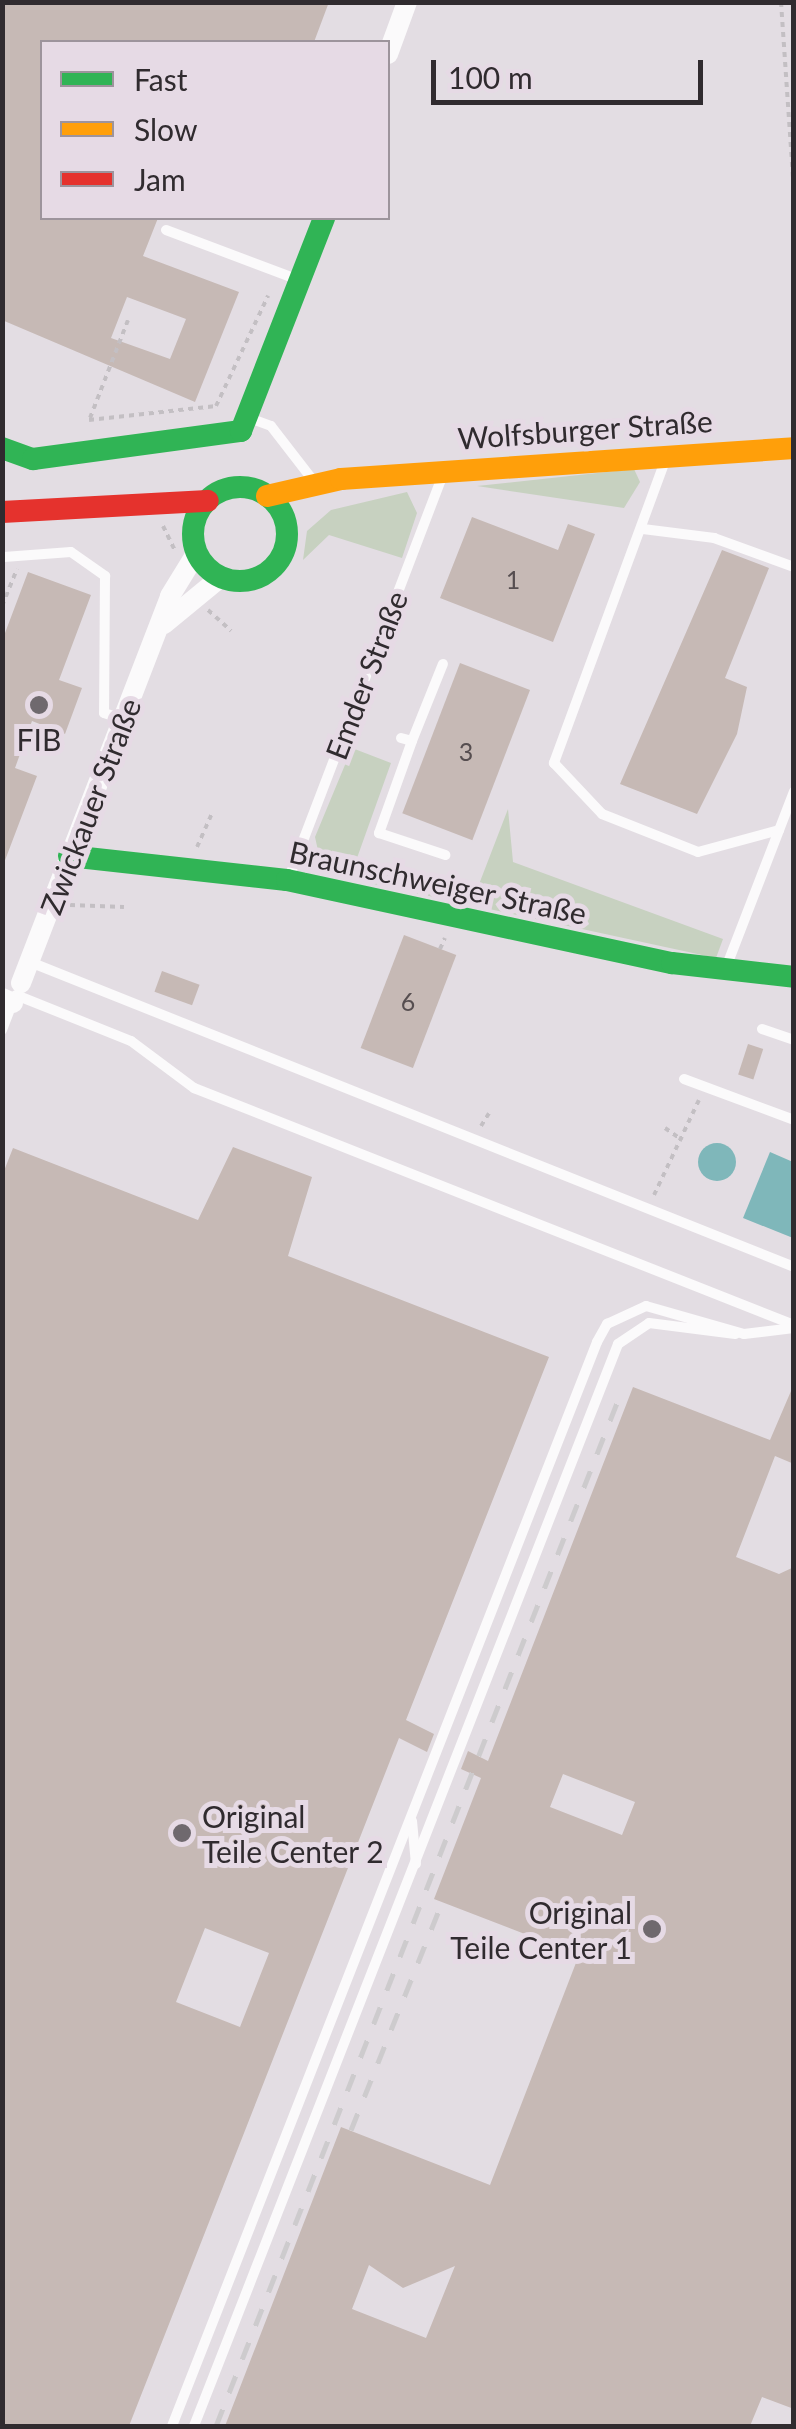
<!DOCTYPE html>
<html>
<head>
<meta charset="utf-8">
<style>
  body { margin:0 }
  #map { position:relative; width:796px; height:2429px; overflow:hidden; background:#e3dde3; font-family:Lato,sans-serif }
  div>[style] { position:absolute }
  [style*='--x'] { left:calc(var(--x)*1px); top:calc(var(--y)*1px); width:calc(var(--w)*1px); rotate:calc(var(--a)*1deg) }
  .green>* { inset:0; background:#c7d1c0 }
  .water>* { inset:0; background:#7fb7ba }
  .round { border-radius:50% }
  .building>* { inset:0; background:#c6b9b5; transform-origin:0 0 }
  .path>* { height:4px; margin-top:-2px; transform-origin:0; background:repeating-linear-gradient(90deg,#c3bfc3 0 5px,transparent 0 10px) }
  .lane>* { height:10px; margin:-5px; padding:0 5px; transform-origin:5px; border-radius:5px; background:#fbfafb }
  .street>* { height:20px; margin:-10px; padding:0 10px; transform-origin:10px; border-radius:10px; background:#fbfafb }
  .fast>* { height:22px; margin:-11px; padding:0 11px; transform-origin:11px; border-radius:11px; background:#30b455 }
  .fast>.ring { margin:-11px; padding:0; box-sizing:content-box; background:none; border:22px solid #30b455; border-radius:50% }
  .slow>* { height:22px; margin:-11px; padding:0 11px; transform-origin:11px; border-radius:11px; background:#ff9f0a }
  .jam>* { height:22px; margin:-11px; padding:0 11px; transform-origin:11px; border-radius:11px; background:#e5322d }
  .rail>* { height:5px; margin-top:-2.5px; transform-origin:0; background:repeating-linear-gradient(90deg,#cdcbcd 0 18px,transparent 0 36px) }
  .dots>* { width:28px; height:28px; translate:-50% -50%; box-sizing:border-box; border:5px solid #e6dae5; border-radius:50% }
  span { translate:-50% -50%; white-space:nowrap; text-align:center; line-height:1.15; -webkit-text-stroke:10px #e6dae5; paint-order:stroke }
  .number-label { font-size:25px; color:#564e50 }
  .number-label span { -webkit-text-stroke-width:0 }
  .street-label { font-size:30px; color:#302b2f }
  .poi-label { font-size:30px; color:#302b2f }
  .left { translate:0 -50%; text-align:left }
  .right { translate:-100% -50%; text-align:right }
  .frame { position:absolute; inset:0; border:5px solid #302b2f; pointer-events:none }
  .legend { position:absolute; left:40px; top:40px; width:350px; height:180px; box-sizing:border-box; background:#e6dae5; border:2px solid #9d949c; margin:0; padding:12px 18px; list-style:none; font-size:30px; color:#302b2f }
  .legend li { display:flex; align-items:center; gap:20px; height:50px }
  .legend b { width:50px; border:2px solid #9d949c }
  .scale { position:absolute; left:431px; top:60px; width:272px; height:45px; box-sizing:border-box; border:5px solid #302b2f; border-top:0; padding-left:12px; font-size:30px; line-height:35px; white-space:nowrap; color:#302b2f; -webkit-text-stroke:8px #e6dae5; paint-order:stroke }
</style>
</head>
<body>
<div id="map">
  <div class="green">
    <div style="clip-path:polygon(634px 469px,640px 482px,624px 508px,477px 486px)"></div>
    <div style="clip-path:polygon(407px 492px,417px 513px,402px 558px,329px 535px,303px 560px,307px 531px,331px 510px)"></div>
    <div style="clip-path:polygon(352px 748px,391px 763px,357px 858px,476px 892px,508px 809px,513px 862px,723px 939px,716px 958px,323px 873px,315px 837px)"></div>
  </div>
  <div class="water">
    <div class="round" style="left:698px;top:1143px;width:38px;height:38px"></div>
    <div style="clip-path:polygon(770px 1152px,793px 1162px,793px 1238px,743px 1218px)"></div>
  </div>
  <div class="building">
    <div style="clip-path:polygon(evenodd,2px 2px,329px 2px,314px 42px,42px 42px,42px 218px,158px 218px,143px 256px,239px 292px,195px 402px,2px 320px,2px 2px,127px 297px,186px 319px,170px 359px,111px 338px,127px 297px)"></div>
    <div style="clip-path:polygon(472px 517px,558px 550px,568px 524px,595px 534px,553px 642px,440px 598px)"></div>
    <div style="clip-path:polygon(722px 550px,769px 568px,725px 678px,747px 687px,737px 734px,697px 814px,620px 784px)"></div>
    <div style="clip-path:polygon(28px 572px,91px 595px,59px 680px,82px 688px,65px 734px,32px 721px,15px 768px,37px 776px,4px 863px,2px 641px)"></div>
    <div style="left:460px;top:663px;width:75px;height:161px;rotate:21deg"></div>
    <div style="left:404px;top:935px;width:56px;height:121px;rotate:21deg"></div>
    <div style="left:162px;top:971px;width:40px;height:22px;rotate:20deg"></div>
    <div style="left:748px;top:1044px;width:16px;height:32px;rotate:18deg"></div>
    <div style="clip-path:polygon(evenodd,233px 1147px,312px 1177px,288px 1256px,549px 1357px,406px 1720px,434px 1734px,427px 1752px,399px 1738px,129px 2426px,2px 2426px,2px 1176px,13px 1148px,198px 1220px,233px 1147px,205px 1928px,269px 1953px,240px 2027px,176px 2002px,205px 1928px)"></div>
    <div style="clip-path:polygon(evenodd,794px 1384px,794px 1464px,775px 1456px,736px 1557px,779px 1574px,794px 1567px,794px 2409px,762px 2397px,750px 2426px,225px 2426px,341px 2127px,490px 2185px,579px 1955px,434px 1899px,481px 1778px,461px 1769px,468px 1751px,488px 1761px,633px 1387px,770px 1440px,794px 1384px,563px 1774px,635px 1802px,622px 1835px,550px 1807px,563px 1774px,794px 1384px,369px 2265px,403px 2288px,455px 2266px,426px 2338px,352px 2309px,369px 2265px)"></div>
  </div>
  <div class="path">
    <div style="--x:781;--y:2;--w:189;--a:86.1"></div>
    <div style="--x:90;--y:418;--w:105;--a:-68.8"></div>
    <div style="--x:89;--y:420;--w:128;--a:-6.3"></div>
    <div style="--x:216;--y:406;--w:122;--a:-64.7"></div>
    <div style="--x:163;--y:526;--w:28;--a:64"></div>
    <div style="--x:2;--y:606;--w:40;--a:-68"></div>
    <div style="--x:208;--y:610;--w:31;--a:42"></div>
    <div style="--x:197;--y:847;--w:35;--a:-66"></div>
    <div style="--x:70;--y:905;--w:54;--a:2.1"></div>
    <div style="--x:440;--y:949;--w:12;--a:-66"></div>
    <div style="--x:481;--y:1126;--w:15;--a:-58"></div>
    <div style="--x:665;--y:1128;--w:21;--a:35"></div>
    <div style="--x:654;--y:1195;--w:105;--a:-64.7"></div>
  </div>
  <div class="lane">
    <div style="--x:166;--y:230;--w:142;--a:20.6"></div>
    <div style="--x:252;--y:419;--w:20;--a:20"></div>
    <div style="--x:271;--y:426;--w:67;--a:52.3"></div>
    <div style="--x:665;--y:461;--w:322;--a:110.2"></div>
    <div style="--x:554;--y:763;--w:70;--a:46.7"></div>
    <div style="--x:602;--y:814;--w:103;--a:21.6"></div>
    <div style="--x:698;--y:852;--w:84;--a:-15.2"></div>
    <div style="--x:643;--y:529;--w:72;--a:7.2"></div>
    <div style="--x:714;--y:538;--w:85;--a:19.9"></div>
    <div style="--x:4;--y:557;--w:67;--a:-4.3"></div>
    <div style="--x:71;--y:552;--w:42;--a:35.2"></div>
    <div style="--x:105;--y:576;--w:137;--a:90.4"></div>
    <div style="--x:104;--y:713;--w:19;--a:18"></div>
    <div style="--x:401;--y:738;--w:11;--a:15"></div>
    <div style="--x:412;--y:741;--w:98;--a:109.7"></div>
    <div style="--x:379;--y:833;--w:70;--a:18.4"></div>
    <div style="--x:412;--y:741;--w:83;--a:-68.1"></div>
    <div style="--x:290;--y:875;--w:428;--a:-69.1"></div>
    <div style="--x:30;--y:962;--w:823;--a:21.76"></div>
    <div style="--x:727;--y:965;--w:186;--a:-68.9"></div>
    <div style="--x:16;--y:995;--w:124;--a:21.8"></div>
    <div style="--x:131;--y:1041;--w:79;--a:36.7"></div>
    <div style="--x:194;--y:1088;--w:645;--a:21.55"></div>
    <div style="--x:762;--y:1029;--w:34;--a:19"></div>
    <div style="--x:2;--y:1030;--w:30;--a:-69"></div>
    <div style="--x:684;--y:1079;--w:117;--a:20.4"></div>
    <div style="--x:412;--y:1821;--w:43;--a:84.7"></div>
    <div style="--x:172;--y:2426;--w:1164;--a:-68.59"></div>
    <div style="--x:597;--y:1342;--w:21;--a:-61"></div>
    <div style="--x:607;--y:1324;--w:43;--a:-24.8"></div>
    <div style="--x:646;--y:1306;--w:102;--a:15.9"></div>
    <div style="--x:744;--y:1334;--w:50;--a:-6.8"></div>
    <div style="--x:194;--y:2426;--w:1162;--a:-68.6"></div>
    <div style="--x:618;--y:1344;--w:37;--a:-34"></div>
    <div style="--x:649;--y:1323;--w:87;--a:7.3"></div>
  </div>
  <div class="street">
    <div style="--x:388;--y:54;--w:55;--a:-69.9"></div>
    <div style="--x:164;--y:624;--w:74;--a:-39.5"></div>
    <div style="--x:21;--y:983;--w:415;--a:-68.9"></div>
    <div style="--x:170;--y:596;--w:52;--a:-58.5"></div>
    <div style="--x:2;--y:998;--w:12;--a:24"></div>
  </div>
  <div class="fast">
    <div style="--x:2;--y:448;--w:33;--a:20"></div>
    <div style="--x:33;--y:459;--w:210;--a:-7.7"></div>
    <div style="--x:241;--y:431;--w:229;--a:-68.7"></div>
    <div class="ring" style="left:193px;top:487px;width:72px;height:72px"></div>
    <div style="--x:69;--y:856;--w:219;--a:6.3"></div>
    <div style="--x:287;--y:880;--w:394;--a:12.2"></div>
    <div style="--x:672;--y:963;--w:123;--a:6.5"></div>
  </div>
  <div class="slow">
    <div style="--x:267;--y:496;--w:76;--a:-12.9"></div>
    <div style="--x:341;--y:479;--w:454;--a:-3.9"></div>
  </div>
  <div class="jam">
    <div style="--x:2;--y:512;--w:206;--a:-3.1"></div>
  </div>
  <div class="rail">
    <div style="--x:351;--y:2130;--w:245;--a:-68.2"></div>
    <div style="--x:216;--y:2426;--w:1107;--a:-68.6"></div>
  </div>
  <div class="dots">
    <div style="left:39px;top:705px;background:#6f696e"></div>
    <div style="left:182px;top:1833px;background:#6f696e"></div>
    <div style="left:652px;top:1929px;background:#6f696e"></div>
  </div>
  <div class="number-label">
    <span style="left:513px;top:579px">1</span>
    <span style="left:466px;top:751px">3</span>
    <span style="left:408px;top:1001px">6</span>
  </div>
  <div class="street-label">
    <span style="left:585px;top:429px;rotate:-4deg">Wolfsburger Straße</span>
    <span style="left:366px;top:675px;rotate:-69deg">Emder Straße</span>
    <span style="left:90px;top:806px;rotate:-69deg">Zwickauer Straße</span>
    <span style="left:438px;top:882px;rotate:12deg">Braunschweiger Straße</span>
  </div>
  <div class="poi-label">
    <span style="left:39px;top:739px">FIB</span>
    <span class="left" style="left:202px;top:1833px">Original<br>Teile Center 2</span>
    <span class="right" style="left:632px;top:1929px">Original<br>Teile Center 1</span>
  </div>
  <div class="frame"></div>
  <ul class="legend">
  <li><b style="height:12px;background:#30b455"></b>Fast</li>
  <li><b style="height:12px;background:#ff9f0a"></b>Slow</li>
  <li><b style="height:12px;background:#e5322d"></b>Jam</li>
  </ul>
  <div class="scale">100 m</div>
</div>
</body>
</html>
